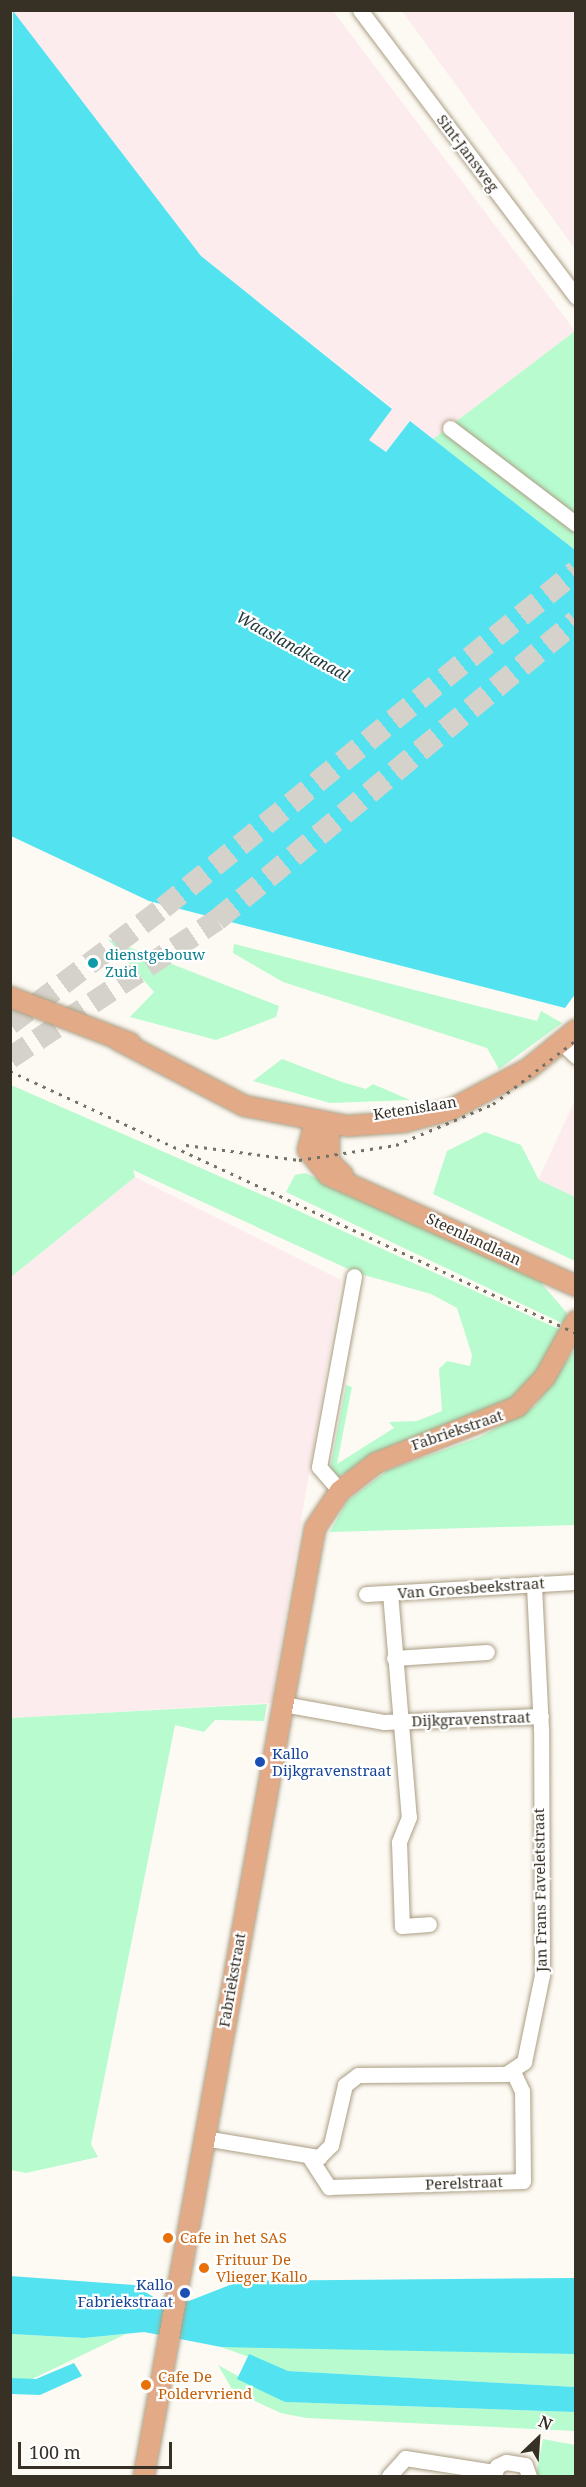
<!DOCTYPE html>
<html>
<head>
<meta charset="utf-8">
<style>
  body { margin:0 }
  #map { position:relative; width:586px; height:2487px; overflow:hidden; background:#fdfaf4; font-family:"Noto Serif",serif }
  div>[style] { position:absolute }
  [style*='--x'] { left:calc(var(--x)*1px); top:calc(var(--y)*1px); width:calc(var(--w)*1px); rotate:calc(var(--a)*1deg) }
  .industrial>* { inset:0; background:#fcecee }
  .green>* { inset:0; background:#b7fbce }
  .water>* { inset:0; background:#53e3f0 }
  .highway-tunnel>* { height:22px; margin-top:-11px; transform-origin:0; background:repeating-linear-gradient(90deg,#d5d2cb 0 22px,transparent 0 33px) }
  .roads { filter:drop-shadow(0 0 2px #ab9e83) drop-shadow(0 0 2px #ab9e83) }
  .minor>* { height:15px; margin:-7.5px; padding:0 7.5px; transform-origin:7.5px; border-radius:7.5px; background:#fff }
  .major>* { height:20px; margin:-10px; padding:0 10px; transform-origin:10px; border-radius:10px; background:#e3aa88 }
  .rail>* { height:3px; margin-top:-1.5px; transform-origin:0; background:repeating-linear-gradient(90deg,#767167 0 3px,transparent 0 9px) }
  .dots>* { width:16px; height:16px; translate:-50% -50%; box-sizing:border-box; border:3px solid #fff; border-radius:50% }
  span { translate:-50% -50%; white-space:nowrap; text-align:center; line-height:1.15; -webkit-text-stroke:4.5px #fff; paint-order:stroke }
  .street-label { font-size:15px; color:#363025 }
  .culture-label { font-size:15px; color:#0d838f }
  .left { translate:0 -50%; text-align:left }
  .transit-label { font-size:15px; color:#164399 }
  .right { translate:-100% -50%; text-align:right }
  .food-label { font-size:15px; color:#c56008 }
  .water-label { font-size:16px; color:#1f383a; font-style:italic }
  .frame { position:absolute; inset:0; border:12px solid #363025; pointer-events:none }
  .north { position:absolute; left:508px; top:2409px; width:60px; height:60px; -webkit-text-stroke:4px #fff; paint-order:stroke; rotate:25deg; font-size:16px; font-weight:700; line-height:24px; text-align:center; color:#363025 }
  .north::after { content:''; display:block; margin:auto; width:21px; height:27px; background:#363025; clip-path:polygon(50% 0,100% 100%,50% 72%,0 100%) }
  .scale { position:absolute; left:18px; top:2442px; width:154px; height:27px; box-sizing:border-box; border:3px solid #363025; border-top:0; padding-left:8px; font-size:18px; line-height:21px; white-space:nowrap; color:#363025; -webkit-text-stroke:4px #fff; paint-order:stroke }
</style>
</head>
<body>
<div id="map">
  <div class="industrial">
    <div style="clip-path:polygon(13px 11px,333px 11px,575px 331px,433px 439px,410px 421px,386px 452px,368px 440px,392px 408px,201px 256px)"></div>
    <div style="clip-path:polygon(402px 11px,575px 11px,575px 249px)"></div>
    <div style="clip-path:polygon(575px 1100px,575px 1197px,538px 1180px)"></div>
    <div style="clip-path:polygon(135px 1177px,341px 1280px,271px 1703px,11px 1718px,11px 1277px)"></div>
  </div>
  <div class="green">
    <div style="clip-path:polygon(575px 331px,575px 550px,433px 439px)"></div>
    <div style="clip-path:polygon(108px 939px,279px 1006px,276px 1017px,216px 1040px,130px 1017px,154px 992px)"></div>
    <div style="clip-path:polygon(234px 944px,537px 1021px,541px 1011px,562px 1023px,499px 1069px,487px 1048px,283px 982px,233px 953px)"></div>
    <div style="clip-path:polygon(282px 1059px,342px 1082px,366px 1089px,373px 1084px,410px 1100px,330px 1103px,253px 1081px)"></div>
    <div style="clip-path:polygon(11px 1085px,290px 1207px,563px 1331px,543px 1371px,510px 1402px,336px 1477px,329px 1474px,346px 1385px,352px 1387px,337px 1464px,394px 1428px,389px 1422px,417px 1421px,442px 1411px,439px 1369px,447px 1361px,470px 1366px,472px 1355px,457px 1308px,431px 1294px,357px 1273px,133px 1170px,135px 1177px,11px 1277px)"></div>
    <div style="clip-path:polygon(485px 1132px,521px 1145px,539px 1180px,575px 1197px,575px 1261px,433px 1194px,447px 1151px)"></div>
    <div style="clip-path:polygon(305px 1173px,544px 1279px,542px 1284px,567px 1313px,566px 1325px,286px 1192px,295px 1175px)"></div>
    <div style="clip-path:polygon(575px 1349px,575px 1525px,330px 1532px,347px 1501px,388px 1470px,480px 1437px,535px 1406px)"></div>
    <div style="clip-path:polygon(267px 1704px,264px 1721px,215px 1720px,204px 1732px,175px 1725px,91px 2144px,98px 2157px,26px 2173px,11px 2170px,11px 1718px)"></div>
    <div style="clip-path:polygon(10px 2334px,84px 2338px,126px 2334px,30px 2380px,11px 2378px)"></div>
    <div style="clip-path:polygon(290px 2346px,575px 2354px,575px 2387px,288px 2371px,221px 2347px)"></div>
    <div style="clip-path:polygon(218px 2365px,285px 2402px,575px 2412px,575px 2431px,306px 2418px,281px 2413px,233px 2391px)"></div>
    <div style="clip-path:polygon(543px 2439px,575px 2445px,575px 2476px,536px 2476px)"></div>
  </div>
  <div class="water">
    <div style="clip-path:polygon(13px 11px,201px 256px,392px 409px,369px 440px,386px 452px,410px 421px,575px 550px,576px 993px,565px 1008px,149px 901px,11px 836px)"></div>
    <div style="clip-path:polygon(10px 2276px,134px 2285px,160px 2301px,189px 2301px,240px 2281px,575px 2278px,575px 2354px,221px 2347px,144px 2332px,84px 2338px,11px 2334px)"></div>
    <div style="clip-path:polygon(249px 2354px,288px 2371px,575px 2387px,575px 2412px,285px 2402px,237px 2379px)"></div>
    <div style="clip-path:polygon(74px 2363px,82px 2376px,40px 2395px,11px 2394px,11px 2378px,36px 2379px)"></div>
  </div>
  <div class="highway-tunnel">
    <div style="--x:10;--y:1024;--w:192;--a:-37.2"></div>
    <div style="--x:163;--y:908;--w:533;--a:-39.21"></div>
    <div style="--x:10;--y:1058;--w:249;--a:-33.7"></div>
    <div style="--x:217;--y:920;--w:467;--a:-39.8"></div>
  </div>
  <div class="roads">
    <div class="minor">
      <div style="--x:360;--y:10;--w:359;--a:53"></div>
      <div style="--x:450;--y:428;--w:158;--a:37.3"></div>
      <div style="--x:563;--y:1044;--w:18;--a:43"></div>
      <div style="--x:340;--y:1491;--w:32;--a:-131"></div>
      <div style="--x:319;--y:1467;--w:194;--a:-79.6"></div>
      <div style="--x:390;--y:1593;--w:225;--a:85.2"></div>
      <div style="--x:409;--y:1817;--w:27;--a:112"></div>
      <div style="--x:399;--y:1842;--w:84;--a:88"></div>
      <div style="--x:402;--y:1926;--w:27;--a:-4"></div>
      <div style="--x:366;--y:1594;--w:210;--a:-3.3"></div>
      <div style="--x:394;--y:1658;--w:93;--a:-3.7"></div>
      <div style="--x:283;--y:1704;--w:103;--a:10.1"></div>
      <div style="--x:384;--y:1722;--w:157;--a:-2.2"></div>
      <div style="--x:204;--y:2138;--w:117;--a:9.4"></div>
      <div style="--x:319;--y:2157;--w:17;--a:-45"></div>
      <div style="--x:331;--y:2145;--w:62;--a:-76.9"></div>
      <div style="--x:345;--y:2085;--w:16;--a:-38"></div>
      <div style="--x:358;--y:2075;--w:148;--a:-0.4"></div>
      <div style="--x:506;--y:2074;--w:22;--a:-34"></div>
      <div style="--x:524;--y:2062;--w:89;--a:-78.3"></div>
      <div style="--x:542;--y:1975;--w:246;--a:-90.2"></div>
      <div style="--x:541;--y:1729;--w:145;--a:-92.8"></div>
      <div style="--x:310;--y:2158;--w:35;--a:57"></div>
      <div style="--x:329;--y:2187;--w:194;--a:-1.8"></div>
      <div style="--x:523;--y:2181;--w:90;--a:-90.6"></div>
      <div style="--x:522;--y:2091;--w:21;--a:-115"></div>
      <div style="--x:389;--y:2476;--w:24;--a:-48"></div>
      <div style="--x:405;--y:2458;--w:90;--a:8.9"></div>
      <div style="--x:494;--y:2476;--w:10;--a:-73"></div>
      <div style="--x:497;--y:2466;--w:10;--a:-24"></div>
      <div style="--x:506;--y:2462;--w:19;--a:9"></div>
      <div style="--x:525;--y:2465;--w:12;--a:70"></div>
    </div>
    <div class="major">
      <div style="--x:10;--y:997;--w:129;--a:21"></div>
      <div style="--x:118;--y:1040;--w:143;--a:27.5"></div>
      <div style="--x:245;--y:1106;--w:104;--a:11.1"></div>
      <div style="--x:347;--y:1126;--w:57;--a:-4"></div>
      <div style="--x:404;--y:1122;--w:48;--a:-14.6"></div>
      <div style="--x:450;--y:1110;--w:88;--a:-27.7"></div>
      <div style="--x:528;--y:1069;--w:62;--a:-39.1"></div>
      <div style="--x:315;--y:1123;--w:28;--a:105"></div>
      <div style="--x:308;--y:1150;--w:32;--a:51"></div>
      <div style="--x:328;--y:1175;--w:272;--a:24.1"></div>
      <div style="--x:329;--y:1125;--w:37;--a:90"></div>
      <div style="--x:329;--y:1162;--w:19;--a:43"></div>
      <div style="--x:144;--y:2476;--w:963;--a:-79.77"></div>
      <div style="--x:315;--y:1528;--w:45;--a:-56"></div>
      <div style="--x:340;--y:1491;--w:46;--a:-37.9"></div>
      <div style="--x:376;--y:1463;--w:152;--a:-21.7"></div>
      <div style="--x:517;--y:1407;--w:41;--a:-47"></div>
      <div style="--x:545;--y:1377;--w:64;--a:-61"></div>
    </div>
  </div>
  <div class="rail">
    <div style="--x:10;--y:1071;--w:624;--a:24.84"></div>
    <div style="--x:186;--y:1145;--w:114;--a:7.6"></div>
    <div style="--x:299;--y:1160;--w:98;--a:-8.8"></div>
    <div style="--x:396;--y:1145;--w:105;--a:-22.9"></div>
    <div style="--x:493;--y:1104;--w:105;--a:-37.6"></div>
  </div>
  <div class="dots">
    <div style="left:93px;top:963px;background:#0f9aa8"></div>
    <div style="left:260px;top:1762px;background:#1a4fb4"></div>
    <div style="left:168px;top:2238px;background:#e8710a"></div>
    <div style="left:204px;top:2268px;background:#e8710a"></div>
    <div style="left:185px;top:2293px;background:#1a4fb4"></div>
    <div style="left:146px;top:2385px;background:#e8710a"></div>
  </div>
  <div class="street-label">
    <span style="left:468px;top:153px;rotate:53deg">Sint-Jansweg</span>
    <span style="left:415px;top:1108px;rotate:-9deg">Ketenislaan</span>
    <span style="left:474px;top:1239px;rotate:25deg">Steenlandlaan</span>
    <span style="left:457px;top:1430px;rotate:-19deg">Fabriekstraat</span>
    <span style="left:471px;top:1588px;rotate:-4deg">Van Groesbeekstraat</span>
    <span style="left:471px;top:1719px;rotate:-2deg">Dijkgravenstraat</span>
    <span style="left:540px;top:1890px;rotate:-91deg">Jan Frans Faveletstraat</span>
    <span style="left:232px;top:1980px;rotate:-80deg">Fabriekstraat</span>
    <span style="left:464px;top:2183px;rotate:-2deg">Perelstraat</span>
  </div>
  <div class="culture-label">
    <span class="left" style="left:105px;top:963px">dienstgebouw<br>Zuid</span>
  </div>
  <div class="transit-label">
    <span class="left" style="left:272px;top:1762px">Kallo<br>Dijkgravenstraat</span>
    <span class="right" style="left:173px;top:2293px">Kallo<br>Fabriekstraat</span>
  </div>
  <div class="food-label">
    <span class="left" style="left:180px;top:2238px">Cafe in het SAS</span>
    <span class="left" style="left:216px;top:2268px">Frituur De<br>Vlieger Kallo</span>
    <span class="left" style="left:158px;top:2385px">Cafe De<br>Poldervriend</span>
  </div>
  <div class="water-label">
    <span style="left:293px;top:646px;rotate:29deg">Waaslandkanaal</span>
  </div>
  <div class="frame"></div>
  <div class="north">N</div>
  <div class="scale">100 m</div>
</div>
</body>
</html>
